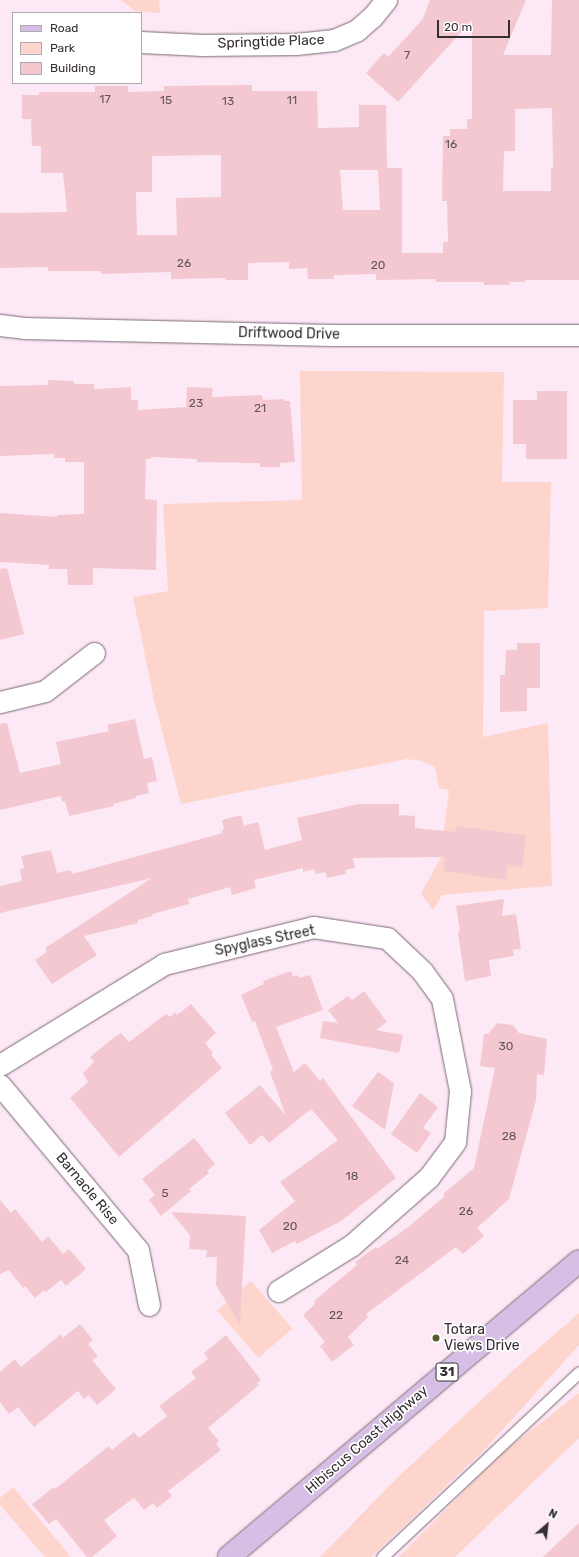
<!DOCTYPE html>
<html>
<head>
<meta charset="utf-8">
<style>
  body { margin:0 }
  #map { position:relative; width:579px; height:1557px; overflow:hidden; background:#fde9f6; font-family:Rubik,sans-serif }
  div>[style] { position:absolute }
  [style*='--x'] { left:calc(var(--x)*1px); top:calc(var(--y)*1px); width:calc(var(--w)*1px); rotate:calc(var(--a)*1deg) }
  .green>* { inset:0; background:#fed5cc; transform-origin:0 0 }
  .building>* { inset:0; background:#f3c8d0 }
  .roads { filter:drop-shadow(0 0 1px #796873) drop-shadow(0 0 1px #796873) }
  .lane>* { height:11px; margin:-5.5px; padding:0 5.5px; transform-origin:5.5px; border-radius:5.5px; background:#fff }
  .street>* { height:21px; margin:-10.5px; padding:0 10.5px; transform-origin:10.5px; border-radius:10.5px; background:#fff }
  .primary>* { height:22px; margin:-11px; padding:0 11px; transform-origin:11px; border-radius:11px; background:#d6bee5 }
  .dots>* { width:11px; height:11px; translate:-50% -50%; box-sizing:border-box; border:2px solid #fff; border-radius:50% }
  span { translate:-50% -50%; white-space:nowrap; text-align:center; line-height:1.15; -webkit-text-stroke:3.5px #fff; paint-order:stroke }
  .number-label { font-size:12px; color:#64545a }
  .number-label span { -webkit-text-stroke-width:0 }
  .shield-label span { padding:1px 3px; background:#fff; border:1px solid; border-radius:3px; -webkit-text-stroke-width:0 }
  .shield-label { font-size:13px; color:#352e33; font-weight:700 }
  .street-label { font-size:14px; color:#352e33 }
  .poi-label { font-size:14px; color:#352e33 }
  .left { translate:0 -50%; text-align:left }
  .legend { position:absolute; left:12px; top:12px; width:130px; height:72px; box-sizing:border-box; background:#fff; border:1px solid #aeabad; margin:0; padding:5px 7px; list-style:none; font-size:12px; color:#352e33 }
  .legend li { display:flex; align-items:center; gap:8px; height:20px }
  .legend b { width:20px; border:1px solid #aeabad }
  .north { position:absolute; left:527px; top:1505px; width:40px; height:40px; -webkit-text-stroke:3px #fff; paint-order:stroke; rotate:28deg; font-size:11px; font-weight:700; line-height:16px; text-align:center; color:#352e33 }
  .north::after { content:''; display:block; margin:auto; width:14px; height:18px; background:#352e33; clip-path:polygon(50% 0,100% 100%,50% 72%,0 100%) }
  .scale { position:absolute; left:437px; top:20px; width:73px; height:18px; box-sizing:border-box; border:2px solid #352e33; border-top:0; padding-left:5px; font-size:12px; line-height:14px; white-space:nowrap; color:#352e33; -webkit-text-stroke:3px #fff; paint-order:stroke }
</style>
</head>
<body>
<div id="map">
  <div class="green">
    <div style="clip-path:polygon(121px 0,159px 0,160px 13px,135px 11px)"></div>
    <div style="clip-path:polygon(300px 371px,504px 372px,502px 482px,551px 482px,548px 608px,484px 611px,483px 737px,548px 723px,552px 886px,442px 895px,433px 910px,421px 894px,440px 859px,449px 790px,439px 788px,435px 767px,422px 761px,407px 759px,181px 804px,154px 700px,133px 597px,168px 591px,163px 504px,302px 500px)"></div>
    <div style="left:251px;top:1281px;width:63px;height:45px;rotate:49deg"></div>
    <div style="clip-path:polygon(579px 1313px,579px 1345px,487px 1447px,371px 1557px,320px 1557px,397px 1478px,518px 1366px)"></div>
    <div style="clip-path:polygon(579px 1393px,579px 1438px,455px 1557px,399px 1557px,502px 1453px)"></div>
    <div style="clip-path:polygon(13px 1487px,71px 1557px,45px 1557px,0 1505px,0 1498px)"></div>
  </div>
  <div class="building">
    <div style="clip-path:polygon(evenodd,430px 0,526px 0,503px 55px,551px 55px,552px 0,579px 0,579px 280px,525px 280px,525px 282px,509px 282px,510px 285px,484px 285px,484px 282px,436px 282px,436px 279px,376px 280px,376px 274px,334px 275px,334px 279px,308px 279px,307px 268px,289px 269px,289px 262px,248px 263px,248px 280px,226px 280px,225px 278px,171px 279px,171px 272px,101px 274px,101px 271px,48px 271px,48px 267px,0 268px,0 213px,67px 212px,63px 173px,41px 173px,41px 146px,32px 146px,31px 119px,22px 119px,22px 95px,39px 95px,39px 92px,95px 92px,95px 86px,128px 86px,128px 92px,164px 91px,164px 86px,252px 85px,252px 91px,317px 91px,318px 128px,359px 127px,359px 105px,386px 105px,387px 168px,402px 168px,402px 253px,443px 253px,443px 242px,448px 242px,447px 201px,442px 201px,443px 136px,450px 136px,450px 129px,467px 129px,467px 119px,472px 119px,472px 20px,398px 102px,366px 73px,384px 53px,388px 57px,423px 19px,430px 0,552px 108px,553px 167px,551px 167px,551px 191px,503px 191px,504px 151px,515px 151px,515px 109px,552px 108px,430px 0,221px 155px,221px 197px,176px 198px,177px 235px,137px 235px,136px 192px,152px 192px,152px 156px,221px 155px,430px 0,340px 170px,378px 170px,380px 210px,343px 210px,340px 170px)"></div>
    <div style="clip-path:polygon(48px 380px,74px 381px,74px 384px,94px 384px,94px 389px,131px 387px,131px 400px,138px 400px,138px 410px,186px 407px,187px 387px,213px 388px,212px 397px,262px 395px,263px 400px,285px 399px,284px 401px,290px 401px,295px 462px,280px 463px,280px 467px,260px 467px,260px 463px,197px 462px,197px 459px,151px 457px,151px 459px,146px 459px,145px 499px,157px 500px,156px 570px,93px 568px,93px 585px,68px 585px,67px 569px,49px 569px,49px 565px,0 562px,0 513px,58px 517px,57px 515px,84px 514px,84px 462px,65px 462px,65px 458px,54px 458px,54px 454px,0 456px,0 386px,48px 385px)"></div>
    <div style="clip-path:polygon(537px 391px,567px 391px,567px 459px,526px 459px,526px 444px,513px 444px,513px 400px,537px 400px)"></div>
    <div style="clip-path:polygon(7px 568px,24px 634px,0 640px,0 569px)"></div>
    <div style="clip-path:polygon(517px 643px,540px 643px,540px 688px,527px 688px,527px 711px,500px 712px,500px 675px,505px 675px,506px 650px,517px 650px)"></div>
    <div style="clip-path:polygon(135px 719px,144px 759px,152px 757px,157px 781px,147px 783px,149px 793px,136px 796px,136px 798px,113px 804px,114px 806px,69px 816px,65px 801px,62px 802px,61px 796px,0 810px,0 724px,7px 723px,20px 773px,61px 764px,56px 742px,109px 731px,107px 725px)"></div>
    <div style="clip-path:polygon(358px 804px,399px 804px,399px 815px,415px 816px,415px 828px,455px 832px,456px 826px,526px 835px,522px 867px,508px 865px,506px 880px,443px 871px,445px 857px,353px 858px,355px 868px,345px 870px,346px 874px,327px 878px,325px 872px,316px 874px,314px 869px,303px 872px,303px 868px,254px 880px,256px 888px,232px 895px,230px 887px,188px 899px,189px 904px,152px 914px,153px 916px,138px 920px,138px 923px,84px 936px,97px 955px,52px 984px,35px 960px,47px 952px,45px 948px,152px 878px,0 913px,0 886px,22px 881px,20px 869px,24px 868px,21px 856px,51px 850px,57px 873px,71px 870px,72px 874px,223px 833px,222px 830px,224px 829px,222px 820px,241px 815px,244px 826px,258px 822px,265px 850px,302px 840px,297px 818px)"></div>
    <div style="clip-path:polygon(504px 899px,502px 916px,516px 914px,521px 949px,513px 950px,514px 956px,489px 960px,491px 976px,465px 981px,458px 932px,460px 931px,456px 906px)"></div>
    <div style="clip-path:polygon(291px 971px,293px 977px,298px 975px,299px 978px,310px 975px,323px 1010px,276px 1027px,294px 1072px,305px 1063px,320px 1081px,323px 1078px,396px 1178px,341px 1221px,297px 1244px,295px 1241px,272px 1253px,259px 1230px,295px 1201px,280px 1182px,338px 1140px,311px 1109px,269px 1143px,262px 1135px,250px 1145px,225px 1113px,260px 1085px,286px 1116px,270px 1072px,273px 1070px,255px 1021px,252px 1022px,241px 995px,264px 984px,263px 981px)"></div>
    <div style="clip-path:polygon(364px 991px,387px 1022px,376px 1030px,403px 1035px,399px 1053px,320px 1038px,323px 1021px,338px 1023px,328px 1010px,348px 996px,352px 1000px)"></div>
    <div style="clip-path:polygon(191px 1004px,216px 1033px,205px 1043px,213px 1053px,211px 1055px,222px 1068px,119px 1157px,70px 1098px,88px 1082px,83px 1073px,94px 1062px,90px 1057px,112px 1039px,121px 1033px,129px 1042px,166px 1014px,170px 1017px,175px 1012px,177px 1015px)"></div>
    <div style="clip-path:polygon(497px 1023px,513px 1025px,519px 1033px,547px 1039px,544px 1075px,537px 1074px,536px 1100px,509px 1199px,477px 1228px,484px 1236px,463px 1254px,456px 1247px,366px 1314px,368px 1317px,348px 1337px,354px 1345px,332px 1362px,320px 1346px,325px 1342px,303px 1315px,315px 1304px,314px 1301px,357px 1265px,355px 1262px,376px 1247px,377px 1249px,408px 1227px,445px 1196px,443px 1194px,474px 1168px,495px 1068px,480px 1066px,484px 1034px,488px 1034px)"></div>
    <div style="clip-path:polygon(378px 1072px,394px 1083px,385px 1130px,352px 1106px)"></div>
    <div style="clip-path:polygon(420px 1093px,438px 1107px,423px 1128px,431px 1133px,417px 1153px,391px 1134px)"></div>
    <div style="clip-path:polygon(194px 1138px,215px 1164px,207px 1171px,209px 1173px,189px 1189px,191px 1191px,161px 1216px,149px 1200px,155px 1195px,142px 1179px)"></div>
    <div style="clip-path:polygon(0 1200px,11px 1213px,15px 1209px,42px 1242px,48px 1236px,63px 1254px,69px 1249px,86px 1269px,66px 1286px,61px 1280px,46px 1292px,44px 1290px,35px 1298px,25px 1286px,23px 1288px,9px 1270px,0 1274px)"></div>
    <div style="clip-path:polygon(171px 1212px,246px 1216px,240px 1324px,216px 1285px,217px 1257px,206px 1257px,207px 1250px,189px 1249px,190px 1235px)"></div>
    <div style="clip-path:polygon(80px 1324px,93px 1340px,88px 1344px,98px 1356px,92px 1360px,116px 1389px,97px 1405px,89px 1395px,84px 1399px,78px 1391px,34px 1427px,18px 1407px,9px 1414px,0 1402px,0 1372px,15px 1359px,21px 1367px,61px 1334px,63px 1338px)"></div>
    <div style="clip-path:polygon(226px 1335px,261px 1380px,257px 1383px,259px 1385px,208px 1428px,219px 1441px,216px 1444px,221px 1450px,168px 1491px,172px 1496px,157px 1508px,153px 1503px,144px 1510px,134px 1498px,104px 1520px,117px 1536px,92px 1557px,87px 1557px,56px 1519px,49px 1524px,32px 1504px,54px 1487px,55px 1489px,109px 1446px,112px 1450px,134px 1432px,139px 1438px,167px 1416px,159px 1406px,196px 1378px,191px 1372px,208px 1359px,204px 1353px)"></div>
    <div style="clip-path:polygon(579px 1523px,579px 1557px,543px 1557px)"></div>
  </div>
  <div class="roads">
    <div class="lane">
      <div style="--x:382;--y:1557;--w:270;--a:-43.2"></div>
    </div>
    <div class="street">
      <div style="--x:141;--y:42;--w:61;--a:2.8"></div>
      <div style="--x:202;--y:45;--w:94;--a:-0.6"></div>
      <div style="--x:296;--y:44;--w:38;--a:-6"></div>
      <div style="--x:334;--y:40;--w:25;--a:-23"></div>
      <div style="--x:357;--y:30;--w:21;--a:-41"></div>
      <div style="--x:373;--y:16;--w:21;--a:-51"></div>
      <div style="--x:0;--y:325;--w:24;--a:7"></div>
      <div style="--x:24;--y:328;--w:307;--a:1.3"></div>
      <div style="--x:331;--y:335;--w:248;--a:0"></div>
      <div style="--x:0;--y:702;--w:46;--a:-13.7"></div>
      <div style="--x:45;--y:691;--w:62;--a:-37.8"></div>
      <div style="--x:0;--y:1065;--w:193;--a:-31.6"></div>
      <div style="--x:164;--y:964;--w:154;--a:-13.9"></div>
      <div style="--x:313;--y:927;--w:75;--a:8.5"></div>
      <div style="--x:387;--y:938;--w:48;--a:43.3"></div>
      <div style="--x:422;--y:971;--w:34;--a:54"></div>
      <div style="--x:442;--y:999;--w:94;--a:78.9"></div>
      <div style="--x:460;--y:1091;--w:51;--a:95.6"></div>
      <div style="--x:455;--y:1142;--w:44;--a:126.6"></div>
      <div style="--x:429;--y:1177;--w:103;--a:138.6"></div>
      <div style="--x:352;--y:1245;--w:87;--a:148.1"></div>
      <div style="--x:0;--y:1085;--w:215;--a:50.1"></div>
      <div style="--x:138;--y:1250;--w:56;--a:78.7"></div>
    </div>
    <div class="primary">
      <div style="--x:229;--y:1557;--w:458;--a:-40.2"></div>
    </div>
  </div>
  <div class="dots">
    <div style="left:436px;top:1338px;background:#545c2b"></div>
  </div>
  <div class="number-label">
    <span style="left:407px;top:56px">7</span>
    <span style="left:105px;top:100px">17</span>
    <span style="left:166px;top:101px">15</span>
    <span style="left:292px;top:101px">11</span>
    <span style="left:228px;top:102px">13</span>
    <span style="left:451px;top:145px">16</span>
    <span style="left:184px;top:264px">26</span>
    <span style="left:378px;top:266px">20</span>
    <span style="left:196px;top:404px">23</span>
    <span style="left:260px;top:409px">21</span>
    <span style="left:506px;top:1047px">30</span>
    <span style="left:509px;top:1137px">28</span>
    <span style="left:352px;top:1177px">18</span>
    <span style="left:165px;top:1194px">5</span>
    <span style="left:466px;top:1212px">26</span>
    <span style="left:290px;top:1227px">20</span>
    <span style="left:402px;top:1261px">24</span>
    <span style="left:336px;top:1316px">22</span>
  </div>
  <div class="shield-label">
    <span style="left:447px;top:1372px">31</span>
  </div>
  <div class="street-label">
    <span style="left:271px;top:42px;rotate:-2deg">Springtide Place</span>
    <span style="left:289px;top:334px;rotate:1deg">Driftwood Drive</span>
    <span style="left:265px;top:941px;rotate:-12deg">Spyglass Street</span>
    <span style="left:87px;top:1189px;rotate:50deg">Barnacle Rise</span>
    <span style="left:367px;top:1440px;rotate:-41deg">Hibiscus Coast Highway</span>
  </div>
  <div class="poi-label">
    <span class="left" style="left:444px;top:1338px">Totara<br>Views Drive</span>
  </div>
  <ul class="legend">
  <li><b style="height:5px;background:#d6bee5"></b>Road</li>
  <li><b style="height:11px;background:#fed5cc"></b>Park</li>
  <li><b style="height:11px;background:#f3c8d0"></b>Building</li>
  </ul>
  <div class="north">N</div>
  <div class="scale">20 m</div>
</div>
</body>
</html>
